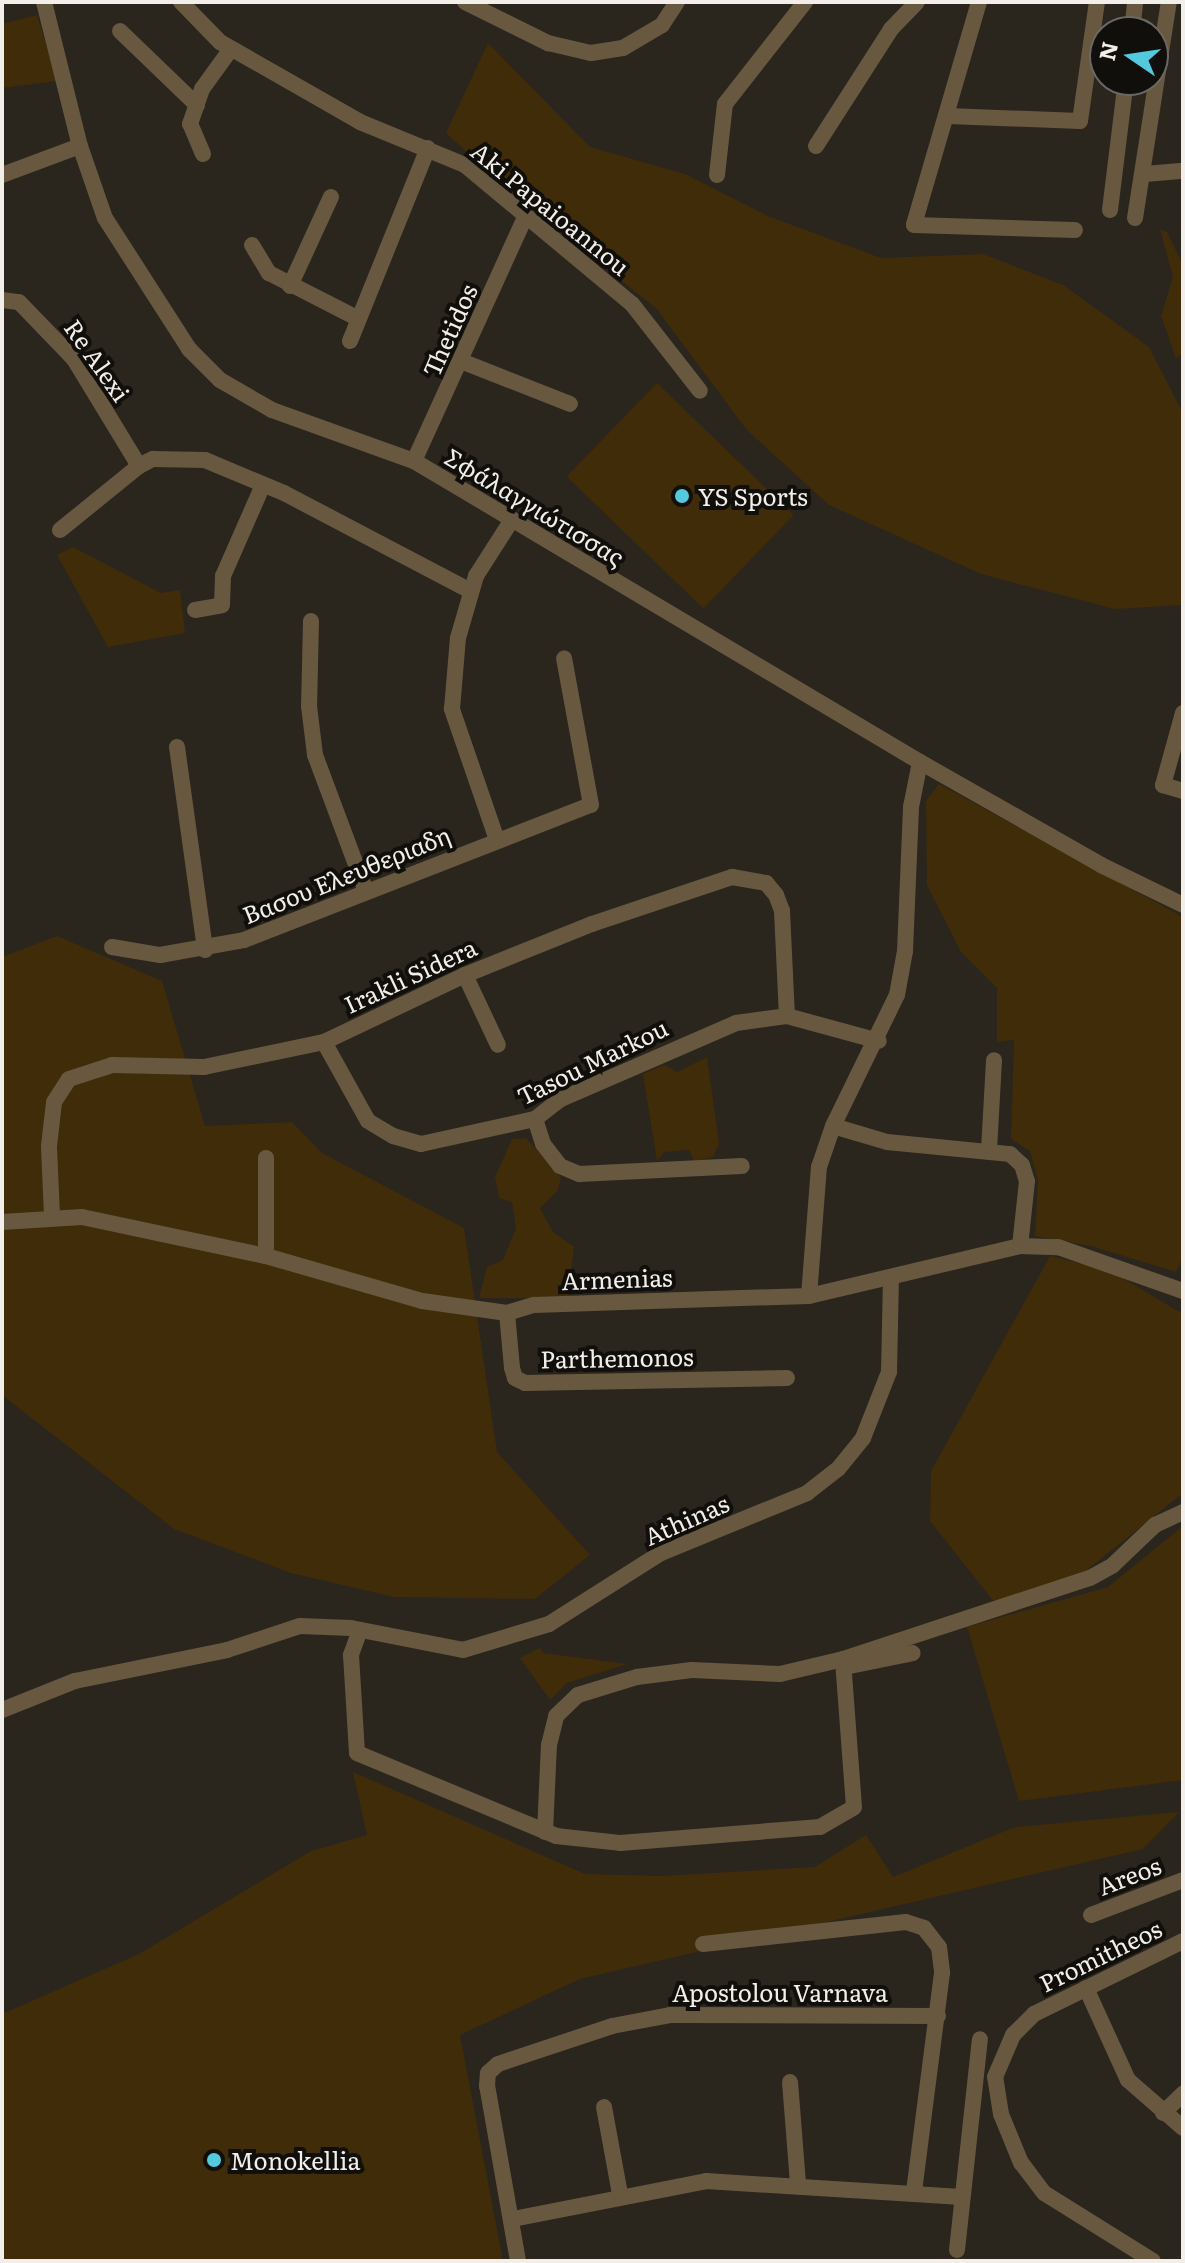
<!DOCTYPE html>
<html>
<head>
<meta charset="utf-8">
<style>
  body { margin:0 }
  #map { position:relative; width:1185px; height:2263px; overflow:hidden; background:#2a251d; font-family:Literata,serif }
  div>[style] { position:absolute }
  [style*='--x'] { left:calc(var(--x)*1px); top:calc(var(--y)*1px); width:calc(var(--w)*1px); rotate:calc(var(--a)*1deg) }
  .green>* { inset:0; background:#402c09; transform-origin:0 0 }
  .minor>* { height:16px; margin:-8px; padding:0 8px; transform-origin:8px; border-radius:8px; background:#685840 }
  .dots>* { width:22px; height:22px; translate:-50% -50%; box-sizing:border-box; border:4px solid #110f0b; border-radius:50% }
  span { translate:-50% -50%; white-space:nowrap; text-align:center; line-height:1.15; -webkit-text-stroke:8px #110f0b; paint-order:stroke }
  .street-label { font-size:24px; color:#f2eee9 }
  .poi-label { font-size:24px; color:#f2eee9 }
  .left { translate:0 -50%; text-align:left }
  .frame { position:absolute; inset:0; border:4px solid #f2eee9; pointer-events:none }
  .north { position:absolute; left:1089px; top:16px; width:80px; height:80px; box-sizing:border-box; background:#110f0b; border:2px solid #6b6864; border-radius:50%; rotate:283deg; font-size:22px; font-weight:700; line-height:32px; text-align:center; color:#f2eee9 }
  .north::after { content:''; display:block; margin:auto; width:28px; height:36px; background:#54cade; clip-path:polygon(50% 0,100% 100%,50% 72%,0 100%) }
</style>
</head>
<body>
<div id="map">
  <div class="green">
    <div style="clip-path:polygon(37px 15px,57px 81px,2px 88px,2px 24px)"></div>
    <div style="clip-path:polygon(488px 43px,590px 147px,685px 174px,768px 216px,881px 258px,983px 254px,1063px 285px,1149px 347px,1183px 413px,1183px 605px,1115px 609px,981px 574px,829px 505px,746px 429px,656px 308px,528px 207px,446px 133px)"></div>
    <div style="clip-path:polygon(1160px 229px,1167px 232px,1183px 265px,1183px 354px,1176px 358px,1161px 316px,1173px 277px)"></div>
    <div style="left:657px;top:383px;width:190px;height:130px;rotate:44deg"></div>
    <div style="clip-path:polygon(73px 547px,161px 593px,180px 590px,185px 633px,108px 647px,57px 555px)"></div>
    <div style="clip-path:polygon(939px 784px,1183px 917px,1183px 1257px,1176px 1272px,1091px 1246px,1035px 1236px,1038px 1180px,1030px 1151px,1011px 1139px,1014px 1040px,997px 1042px,997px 988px,961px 952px,927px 885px,926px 801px)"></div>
    <div style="clip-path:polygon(57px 936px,162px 981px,205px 1126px,292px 1122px,322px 1153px,464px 1228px,497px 1452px,590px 1555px,535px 1599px,394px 1597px,291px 1573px,174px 1529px,2px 1395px,2px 957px)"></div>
    <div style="clip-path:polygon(707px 1057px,719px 1143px,713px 1157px,694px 1161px,689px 1150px,664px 1152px,657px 1161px,643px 1074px,664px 1065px,677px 1072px)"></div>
    <div style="clip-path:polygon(526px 1138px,561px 1177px,558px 1190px,540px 1208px,553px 1232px,574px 1247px,568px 1298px,479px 1298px,487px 1267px,503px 1260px,516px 1228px,512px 1202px,499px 1198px,495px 1177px,512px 1139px)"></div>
    <div style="clip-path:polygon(1050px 1256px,1109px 1270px,1183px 1314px,1183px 1493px,1083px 1573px,995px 1603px,930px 1521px,931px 1471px)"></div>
    <div style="clip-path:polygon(1183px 1526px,1183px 1780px,1019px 1801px,967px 1627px,1108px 1587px)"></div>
    <div style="clip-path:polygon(540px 1648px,543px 1653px,627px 1664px,567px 1683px,550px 1700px,520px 1658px)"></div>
    <div style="clip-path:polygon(353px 1772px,585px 1874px,662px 1876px,815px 1867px,866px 1835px,893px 1877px,1015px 1827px,1179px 1812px,1143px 1849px,580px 1979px,460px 2035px,503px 2261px,2px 2261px,2px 2014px,139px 1954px,311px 1851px,367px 1835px)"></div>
  </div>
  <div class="minor">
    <div style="--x:44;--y:2;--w:148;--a:76"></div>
    <div style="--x:80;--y:146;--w:76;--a:70.9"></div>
    <div style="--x:105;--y:218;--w:156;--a:57.3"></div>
    <div style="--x:189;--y:349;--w:44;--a:45"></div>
    <div style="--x:220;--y:380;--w:60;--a:30"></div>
    <div style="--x:272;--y:410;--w:151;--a:19.8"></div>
    <div style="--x:414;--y:461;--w:589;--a:30.75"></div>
    <div style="--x:920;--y:762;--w:208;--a:29.6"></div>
    <div style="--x:1101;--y:865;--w:91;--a:26"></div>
    <div style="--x:181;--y:2;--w:56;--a:45.7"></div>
    <div style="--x:220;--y:42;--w:161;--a:29.7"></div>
    <div style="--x:360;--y:122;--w:113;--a:22.3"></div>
    <div style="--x:465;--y:165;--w:217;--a:39.8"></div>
    <div style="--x:632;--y:304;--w:110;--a:52"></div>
    <div style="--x:465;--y:2;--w:93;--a:26.3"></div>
    <div style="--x:548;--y:43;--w:44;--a:13.1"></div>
    <div style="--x:591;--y:53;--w:32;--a:-9"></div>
    <div style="--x:623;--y:48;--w:45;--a:-30.5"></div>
    <div style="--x:662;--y:25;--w:27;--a:-57"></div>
    <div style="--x:979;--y:2;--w:232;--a:106.3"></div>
    <div style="--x:914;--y:225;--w:161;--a:1.8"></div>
    <div style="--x:120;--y:31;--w:107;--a:43.9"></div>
    <div style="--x:1132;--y:32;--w:30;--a:-84"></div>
    <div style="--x:948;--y:116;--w:132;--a:2.2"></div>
    <div style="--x:1080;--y:121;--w:120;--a:-81.9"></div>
    <div style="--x:816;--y:146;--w:139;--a:-57.3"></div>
    <div style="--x:891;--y:29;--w:37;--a:-46"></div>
    <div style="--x:203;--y:154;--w:33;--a:-113"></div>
    <div style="--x:190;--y:124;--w:37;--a:-71"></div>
    <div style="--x:202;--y:89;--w:49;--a:-54.1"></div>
    <div style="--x:1145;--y:174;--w:38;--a:-5"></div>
    <div style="--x:2;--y:175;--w:83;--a:-20.4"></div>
    <div style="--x:717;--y:175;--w:71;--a:-83.6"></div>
    <div style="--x:725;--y:104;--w:130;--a:-51.9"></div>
    <div style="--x:1110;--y:210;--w:131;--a:-83"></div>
    <div style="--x:1135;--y:218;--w:219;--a:-81.1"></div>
    <div style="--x:252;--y:245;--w:33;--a:59"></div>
    <div style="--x:269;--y:273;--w:99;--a:27.1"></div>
    <div style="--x:290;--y:286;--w:98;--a:-65.3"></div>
    <div style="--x:2;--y:300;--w:17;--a:7"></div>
    <div style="--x:19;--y:302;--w:79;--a:46"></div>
    <div style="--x:74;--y:359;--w:125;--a:58.7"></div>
    <div style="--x:350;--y:341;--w:208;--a:-68"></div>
    <div style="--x:461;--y:361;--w:117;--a:21.5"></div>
    <div style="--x:414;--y:461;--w:268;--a:-65.5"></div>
    <div style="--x:60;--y:530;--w:102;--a:-39"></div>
    <div style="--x:139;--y:466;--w:16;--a:-27"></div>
    <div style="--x:153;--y:459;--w:52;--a:1.1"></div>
    <div style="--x:205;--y:460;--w:86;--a:22.7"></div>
    <div style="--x:284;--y:493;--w:211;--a:27.7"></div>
    <div style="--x:195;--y:610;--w:27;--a:-10"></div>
    <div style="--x:222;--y:605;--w:29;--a:-88"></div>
    <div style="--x:223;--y:576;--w:99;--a:-66.3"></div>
    <div style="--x:311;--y:621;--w:85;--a:91.3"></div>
    <div style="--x:309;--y:706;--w:49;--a:83"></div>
    <div style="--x:315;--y:755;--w:143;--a:69.5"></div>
    <div style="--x:1183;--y:713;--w:75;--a:105.5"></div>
    <div style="--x:1163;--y:785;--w:21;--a:17"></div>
    <div style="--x:177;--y:747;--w:205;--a:82.1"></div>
    <div style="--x:497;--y:840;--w:139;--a:-109"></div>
    <div style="--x:452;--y:709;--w:71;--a:-85.2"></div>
    <div style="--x:458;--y:638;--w:65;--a:-73.8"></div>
    <div style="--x:476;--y:576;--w:65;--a:-57.5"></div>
    <div style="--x:112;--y:947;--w:49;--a:9.5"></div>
    <div style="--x:160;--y:955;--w:85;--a:-10.1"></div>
    <div style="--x:244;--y:940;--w:372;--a:-21.3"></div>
    <div style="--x:591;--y:805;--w:149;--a:-100.4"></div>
    <div style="--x:465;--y:975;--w:77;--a:64.8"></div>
    <div style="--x:324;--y:1042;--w:90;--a:60.9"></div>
    <div style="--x:368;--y:1121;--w:29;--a:31"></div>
    <div style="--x:393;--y:1136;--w:29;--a:16"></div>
    <div style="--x:421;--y:1144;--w:117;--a:-12.4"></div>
    <div style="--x:535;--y:1119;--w:31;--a:-38"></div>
    <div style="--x:559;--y:1100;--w:193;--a:-23.5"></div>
    <div style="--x:736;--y:1023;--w:51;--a:-7.8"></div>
    <div style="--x:787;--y:1016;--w:95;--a:15.2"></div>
    <div style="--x:535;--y:1119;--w:26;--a:72"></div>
    <div style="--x:543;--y:1144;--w:28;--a:52"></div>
    <div style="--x:560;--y:1166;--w:21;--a:23"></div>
    <div style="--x:579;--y:1174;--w:163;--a:-2.8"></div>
    <div style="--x:833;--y:1126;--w:56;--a:16.5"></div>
    <div style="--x:887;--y:1142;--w:124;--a:5.6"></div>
    <div style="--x:1010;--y:1154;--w:16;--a:43"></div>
    <div style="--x:1022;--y:1165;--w:17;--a:73"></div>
    <div style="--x:1027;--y:1181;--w:65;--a:96.1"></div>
    <div style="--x:989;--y:1150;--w:90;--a:-86.8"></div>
    <div style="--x:52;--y:1216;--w:70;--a:-92.5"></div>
    <div style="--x:49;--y:1146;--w:44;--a:-83.5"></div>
    <div style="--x:54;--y:1102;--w:27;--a:-57"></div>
    <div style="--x:69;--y:1079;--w:45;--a:-18"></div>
    <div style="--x:112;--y:1065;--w:92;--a:1.2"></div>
    <div style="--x:204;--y:1067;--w:123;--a:-11.8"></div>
    <div style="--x:324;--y:1042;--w:156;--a:-25.4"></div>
    <div style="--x:465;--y:975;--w:137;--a:-21.9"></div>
    <div style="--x:592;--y:924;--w:148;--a:-18.6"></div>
    <div style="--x:732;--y:877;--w:35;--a:10"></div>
    <div style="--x:766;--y:883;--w:16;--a:50"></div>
    <div style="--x:776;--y:895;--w:17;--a:69"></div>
    <div style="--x:782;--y:911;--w:105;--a:87.3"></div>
    <div style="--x:2;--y:1222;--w:80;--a:-3.6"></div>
    <div style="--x:82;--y:1217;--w:188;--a:12"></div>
    <div style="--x:266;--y:1256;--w:162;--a:16.1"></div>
    <div style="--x:422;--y:1301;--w:86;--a:8"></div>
    <div style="--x:507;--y:1313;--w:28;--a:-17"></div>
    <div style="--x:534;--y:1305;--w:275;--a:-1.9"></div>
    <div style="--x:809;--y:1296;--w:217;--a:-13.3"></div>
    <div style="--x:1020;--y:1246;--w:38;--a:2"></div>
    <div style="--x:1058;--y:1247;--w:133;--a:19.4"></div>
    <div style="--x:266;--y:1256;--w:98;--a:-90"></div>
    <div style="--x:809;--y:1296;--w:129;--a:-85.6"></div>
    <div style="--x:819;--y:1167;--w:43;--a:-71.1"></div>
    <div style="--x:833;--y:1126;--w:146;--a:-64"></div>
    <div style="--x:897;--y:995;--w:45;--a:-79.7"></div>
    <div style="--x:905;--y:951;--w:144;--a:-87.6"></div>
    <div style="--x:911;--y:807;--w:46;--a:-78.7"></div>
    <div style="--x:507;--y:1313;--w:55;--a:84.8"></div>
    <div style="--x:512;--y:1368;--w:10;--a:73"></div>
    <div style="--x:515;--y:1378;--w:11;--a:27"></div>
    <div style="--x:525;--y:1383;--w:262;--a:-1.1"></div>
    <div style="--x:360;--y:1630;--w:27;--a:110"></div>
    <div style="--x:351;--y:1655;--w:98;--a:86.5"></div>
    <div style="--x:357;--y:1753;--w:216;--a:22.6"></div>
    <div style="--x:556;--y:1836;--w:64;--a:6.2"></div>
    <div style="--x:620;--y:1843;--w:201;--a:-4.6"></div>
    <div style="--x:820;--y:1827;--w:39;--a:-30"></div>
    <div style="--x:854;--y:1807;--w:148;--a:-94.3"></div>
    <div style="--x:845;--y:1667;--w:69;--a:-11.6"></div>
    <div style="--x:2;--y:1710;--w:79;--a:-21.7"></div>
    <div style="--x:75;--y:1681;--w:155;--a:-11.5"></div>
    <div style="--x:227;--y:1650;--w:77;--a:-18.2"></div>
    <div style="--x:300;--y:1626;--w:51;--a:2.2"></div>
    <div style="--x:351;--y:1628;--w:114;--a:11.1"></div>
    <div style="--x:463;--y:1650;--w:90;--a:-16.8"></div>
    <div style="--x:549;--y:1624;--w:133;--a:-32.4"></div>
    <div style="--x:661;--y:1553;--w:158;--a:-22.3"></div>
    <div style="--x:807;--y:1493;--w:39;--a:-38"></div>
    <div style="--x:838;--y:1469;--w:40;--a:-51"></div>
    <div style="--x:863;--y:1438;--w:71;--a:-68.5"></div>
    <div style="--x:889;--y:1372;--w:94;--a:-88.8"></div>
    <div style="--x:545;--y:1832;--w:87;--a:-87.4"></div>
    <div style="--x:549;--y:1745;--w:30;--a:-76"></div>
    <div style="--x:556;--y:1716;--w:30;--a:-44"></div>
    <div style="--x:578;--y:1695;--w:62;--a:-17"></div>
    <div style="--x:637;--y:1677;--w:55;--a:-7.3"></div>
    <div style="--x:692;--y:1670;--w:88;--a:2.6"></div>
    <div style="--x:780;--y:1674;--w:65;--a:-13.4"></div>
    <div style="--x:843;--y:1659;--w:260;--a:-18.2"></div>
    <div style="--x:1090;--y:1578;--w:26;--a:-29"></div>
    <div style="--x:1113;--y:1565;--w:58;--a:-43.6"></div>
    <div style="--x:1155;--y:1525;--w:31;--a:-25"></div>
    <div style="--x:1091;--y:1915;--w:98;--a:-20.8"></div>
    <div style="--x:703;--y:1944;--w:204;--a:-6.2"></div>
    <div style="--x:906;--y:1922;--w:19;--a:18"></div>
    <div style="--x:924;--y:1928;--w:24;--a:52"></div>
    <div style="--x:939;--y:1947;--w:26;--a:83"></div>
    <div style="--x:942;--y:1973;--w:220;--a:97.3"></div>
    <div style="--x:1086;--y:1988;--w:101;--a:65.5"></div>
    <div style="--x:1128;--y:2080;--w:73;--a:41.1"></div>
    <div style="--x:790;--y:2082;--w:101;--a:85.5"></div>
    <div style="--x:604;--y:2107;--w:88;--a:79.6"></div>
    <div style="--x:1163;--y:2113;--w:28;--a:-44"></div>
    <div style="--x:513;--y:2219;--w:197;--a:-11.1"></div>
    <div style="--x:706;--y:2181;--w:256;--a:3.6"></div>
    <div style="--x:957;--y:2250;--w:212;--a:-83.8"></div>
    <div style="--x:518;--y:2261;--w:178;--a:-100"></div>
    <div style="--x:487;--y:2086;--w:13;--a:-86"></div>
    <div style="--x:488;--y:2073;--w:13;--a:-42"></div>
    <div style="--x:498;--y:2064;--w:120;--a:-18.4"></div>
    <div style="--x:612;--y:2026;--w:59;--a:-10.7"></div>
    <div style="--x:670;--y:2015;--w:268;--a:0.2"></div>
    <div style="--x:1153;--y:2261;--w:128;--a:-148"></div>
    <div style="--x:1044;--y:2193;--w:38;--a:-127"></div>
    <div style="--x:1021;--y:2163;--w:53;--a:-112.2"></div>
    <div style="--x:1001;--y:2114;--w:37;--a:-99"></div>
    <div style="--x:995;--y:2077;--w:46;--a:-66.8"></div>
    <div style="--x:1013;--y:2035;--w:30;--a:-45"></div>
    <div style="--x:1034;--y:2014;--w:166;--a:-26.1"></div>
  </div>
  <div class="dots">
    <div style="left:682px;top:496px;background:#54cade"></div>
    <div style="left:214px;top:2160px;background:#54cade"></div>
  </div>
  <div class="street-label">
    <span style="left:551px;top:208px;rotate:39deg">Aki Papaioannou</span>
    <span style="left:449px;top:330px;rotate:-66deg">Thetidos</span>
    <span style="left:98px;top:360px;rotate:55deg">Re Alexi</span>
    <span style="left:535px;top:506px;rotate:31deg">Σφάλαγγιώτισσας</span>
    <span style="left:346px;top:874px;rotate:-22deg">Βασου Ελευθεριαδη</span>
    <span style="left:410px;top:975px;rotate:-25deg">Irakli Sidera</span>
    <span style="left:592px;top:1061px;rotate:-26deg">Tasou Markou</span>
    <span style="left:617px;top:1278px;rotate:-2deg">Armenias</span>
    <span style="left:617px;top:1357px;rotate:-1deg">Parthemonos</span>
    <span style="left:686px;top:1519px;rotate:-24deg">Athinas</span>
    <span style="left:1129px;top:1875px;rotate:-21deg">Areos</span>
    <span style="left:1100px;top:1955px;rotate:-26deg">Promitheos</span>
    <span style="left:780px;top:1992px">Apostolou Varnava</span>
  </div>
  <div class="poi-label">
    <span class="left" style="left:698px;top:496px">YS Sports</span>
    <span class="left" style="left:230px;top:2160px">Monokellia</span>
  </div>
  <div class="frame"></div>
  <div class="north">N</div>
</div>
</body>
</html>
